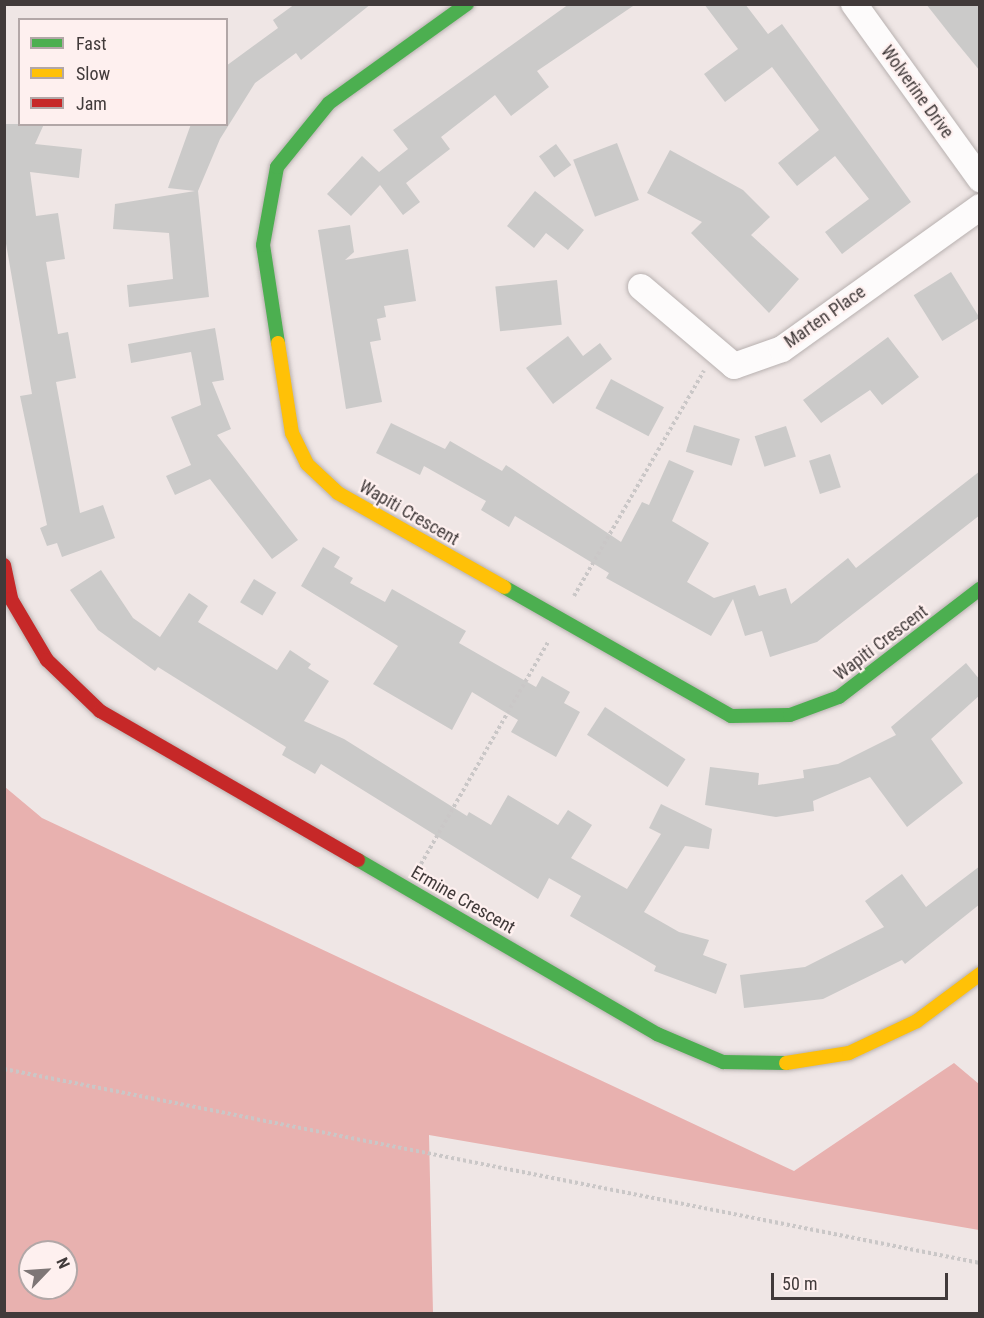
<!DOCTYPE html>
<html>
<head>
<meta charset="utf-8">
<style>
  body { margin:0 }
  #map { position:relative; width:984px; height:1318px; overflow:hidden; background:#efe6e5; font-family:"Roboto Condensed",sans-serif }
  div>[style] { position:absolute }
  [style*='--x'] { left:calc(var(--x)*1px); top:calc(var(--y)*1px); width:calc(var(--w)*1px); rotate:calc(var(--a)*1deg) }
  .forest>* { inset:0; background:#e8b1af }
  .building>* { inset:0; background:#cbcac9; transform-origin:0 0 }
  .path>* { height:4px; margin-top:-2px; transform-origin:0; background:repeating-linear-gradient(90deg,#cac7c7 0 3px,transparent 0 6px) }
  .roads { filter:drop-shadow(0 0 2px #b8b1b0) drop-shadow(0 0 2px #b8b1b0) }
  .street>* { height:26px; margin:-13px; padding:0 13px; transform-origin:13px; border-radius:13px; background:#fdfbfb }
  .fast>* { height:14px; margin:-7px; padding:0 7px; transform-origin:7px; border-radius:7px; background:#4caf50 }
  .slow>* { height:14px; margin:-7px; padding:0 7px; transform-origin:7px; border-radius:7px; background:#ffc107 }
  .jam>* { height:14px; margin:-7px; padding:0 7px; transform-origin:7px; border-radius:7px; background:#c62828 }
  span { translate:-50% -50%; white-space:nowrap; text-align:center; line-height:1.15; -webkit-text-stroke:4.5px #fef0ef; paint-order:stroke }
  .street-label { font-size:18px; color:#413a3a }
  .frame { position:absolute; inset:0; border:6px solid #413a3a; pointer-events:none }
  .legend { position:absolute; left:18px; top:18px; width:210px; height:108px; box-sizing:border-box; background:#fef0ef; border:2px solid #b2a7a7; margin:0; padding:8px 10px; list-style:none; font-size:18px; color:#413a3a }
  .legend li { display:flex; align-items:center; gap:12px; height:30px }
  .legend b { width:30px; border:2px solid #b2a7a7 }
  .north { position:absolute; left:18px; top:1240px; width:60px; height:60px; box-sizing:border-box; background:#fef0ef; border:2px solid #b2a7a7; border-radius:50%; rotate:65deg; font-size:16px; font-weight:700; line-height:24px; text-align:center; color:#413a3a }
  .north::after { content:''; display:block; margin:auto; width:21px; height:27px; background:#7e7676; clip-path:polygon(50% 0,100% 100%,50% 72%,0 100%) }
  .scale { position:absolute; left:771px; top:1273px; width:177px; height:27px; box-sizing:border-box; border:3px solid #413a3a; border-top:0; padding-left:8px; font-size:18px; line-height:21px; white-space:nowrap; color:#413a3a; -webkit-text-stroke:4px #fef0ef; paint-order:stroke }
</style>
</head>
<body>
<div id="map">
  <div class="forest">
    <div style="clip-path:polygon(evenodd,5px 787px,42px 818px,794px 1171px,954px 1063px,979px 1084px,979px 1230px,429px 1135px,433px 1313px,5px 1313px,5px 787px,30px 1252px,66px 1252px,66px 1288px,30px 1288px,30px 1252px)"></div>
  </div>
  <div class="building">
    <div style="clip-path:polygon(295px 4px,371px 4px,301px 60px,296px 53px,255px 83px,220px 139px,198px 191px,209px 297px,129px 307px,127px 285px,173px 279px,169px 233px,113px 229px,115px 204px,195px 191px,168px 188px,191px 124px,226px 124px,226px 66px,278px 28px,273px 20px)"></div>
    <div style="clip-path:polygon(569px 4px,636px 4px,537px 71px,549px 87px,511px 116px,495px 95px,441px 137px,450px 149px,406px 183px,420px 202px,403px 215px,380px 185px,351px 216px,327px 194px,362px 156px,379px 172px,408px 149px,393px 130px)"></div>
    <div style="clip-path:polygon(704px 4px,745px 4px,768px 34px,782px 24px,911px 202px,842px 254px,825px 232px,869px 199px,835px 156px,797px 186px,778px 163px,819px 130px,772px 67px,725px 102px,704px 74px,738px 49px)"></div>
    <div style="clip-path:polygon(926px 4px,980px 4px,980px 71px,952px 37px)"></div>
    <div style="clip-path:polygon(4px 124px,44px 124px,35px 144px,82px 149px,79px 178px,30px 172px,36px 216px,58px 213px,65px 259px,46px 262px,58px 334px,68px 332px,76px 378px,56px 382px,80px 513px,103px 505px,115px 538px,62px 557px,57px 543px,47px 546px,40px 528px,47px 525px,20px 396px,32px 394px,4px 232px)"></div>
    <div style="left:617px;top:143px;width:61px;height:47px;rotate:69deg"></div>
    <div style="left:556px;top:144px;width:26px;height:21px;rotate:54deg"></div>
    <div style="clip-path:polygon(670px 150px,743px 190px,770px 217px,751px 235px,799px 279px,769px 313px,691px 233px,702px 222px,647px 193px)"></div>
    <div style="clip-path:polygon(535px 191px,584px 230px,568px 250px,546px 233px,534px 248px,507px 226px)"></div>
    <div style="clip-path:polygon(350px 225px,354px 252px,345px 260px,408px 249px,416px 301px,384px 306px,386px 317px,377px 319px,381px 340px,370px 342px,382px 402px,346px 409px,318px 230px)"></div>
    <div style="left:951px;top:272px;width:54px;height:44px;rotate:58deg"></div>
    <div style="left:557px;top:280px;width:45px;height:62px;rotate:84deg"></div>
    <div style="clip-path:polygon(215px 328px,224px 380px,212px 382px,231px 429px,217px 435px,298px 540px,272px 559px,210px 479px,175px 495px,166px 476px,191px 465px,171px 417px,201px 405px,191px 352px,131px 363px,128px 344px)"></div>
    <div style="clip-path:polygon(568px 336px,583px 356px,600px 343px,612px 359px,553px 404px,526px 368px)"></div>
    <div style="clip-path:polygon(888px 337px,919px 377px,882px 405px,870px 390px,821px 423px,803px 400px)"></div>
    <div style="left:611px;top:379px;width:60px;height:33px;rotate:28deg"></div>
    <div style="clip-path:polygon(391px 423px,445px 449px,450px 441px,502px 471px,506px 465px,621px 542px,642px 502px,649px 505px,669px 460px,694px 471px,672px 521px,709px 543px,687px 582px,714px 598px,755px 585px,759px 596px,786px 588px,791px 604px,848px 558px,856px 568px,980px 471px,980px 515px,817px 642px,770px 657px,762px 631px,745px 636px,733px 599px,711px 636px,606px 578px,609px 573px,515px 516px,509px 527px,481px 510px,486px 501px,424px 466px,420px 475px,376px 453px)"></div>
    <div style="left:694px;top:425px;width:48px;height:28px;rotate:17deg"></div>
    <div style="left:786px;top:426px;width:32px;height:33px;rotate:72deg"></div>
    <div style="left:830px;top:454px;width:35px;height:22px;rotate:72deg"></div>
    <div style="clip-path:polygon(323px 547px,340px 557px,334px 567px,353px 578px,350px 583px,385px 602px,392px 589px,466px 631px,459px 643px,536px 687px,542px 676px,570px 692px,564px 703px,580px 712px,556px 757px,511px 732px,518px 720px,472px 692px,452px 730px,373px 684px,398px 646px,301px 586px)"></div>
    <div style="clip-path:polygon(101px 570px,133px 618px,160px 637px,189px 593px,208px 606px,198px 622px,277px 670px,290px 650px,311px 664px,308px 668px,329px 681px,304px 721px,344px 739px,467px 816px,469px 812px,491px 825px,508px 795px,558px 825px,568px 810px,592px 825px,571px 858px,627px 889px,661px 834px,649px 828px,661px 804px,712px 829px,709px 849px,685px 846px,644px 912px,679px 932px,709px 940px,703px 955px,727px 964px,716px 994px,654px 971px,656px 966px,570px 916px,581px 896px,549px 878px,538px 899px,321px 764px,315px 774px,282px 755px,286px 747px,158px 667px,155px 671px,98px 630px,70px 590px)"></div>
    <div style="left:254px;top:579px;width:26px;height:27px;rotate:31deg"></div>
    <div style="clip-path:polygon(966px 663px,980px 680px,980px 695px,931px 739px,963px 783px,907px 827px,870px 777px,813px 801px,814px 811px,776px 817px,705px 805px,710px 767px,759px 773px,758px 785px,804px 778px,803px 770px,838px 764px,896px 735px,891px 727px)"></div>
    <div style="left:605px;top:707px;width:96px;height:33px;rotate:33deg"></div>
    <div style="clip-path:polygon(980px 866px,980px 904px,905px 964px,902px 960px,823px 999px,744px 1008px,740px 975px,805px 967px,884px 927px,865px 901px,902px 874px,926px 907px)"></div>
  </div>
  <div class="path">
    <div style="--x:574;--y:596;--w:260;--a:-60"></div>
    <div style="--x:421;--y:864;--w:256;--a:-60.2"></div>
    <div style="--x:4;--y:1069;--w:995;--a:11.24"></div>
  </div>
  <div class="roads">
    <div class="street">
      <div style="--x:854;--y:4;--w:216;--a:54.2"></div>
      <div style="--x:641;--y:287;--w:122;--a:40.3"></div>
      <div style="--x:734;--y:366;--w:51;--a:-19.5"></div>
      <div style="--x:782;--y:349;--w:244;--a:-35.6"></div>
    </div>
    <div class="fast">
      <div style="--x:278;--y:343;--w:99;--a:-98.7"></div>
      <div style="--x:263;--y:245;--w:79;--a:-79.8"></div>
      <div style="--x:277;--y:167;--w:82;--a:-50.9"></div>
      <div style="--x:329;--y:103;--w:170;--a:-35.7"></div>
      <div style="--x:504;--y:587;--w:261;--a:29.6"></div>
      <div style="--x:731;--y:716;--w:59;--a:-1"></div>
      <div style="--x:790;--y:715;--w:52;--a:-20.2"></div>
      <div style="--x:839;--y:697;--w:178;--a:-37.5"></div>
      <div style="--x:358;--y:860;--w:346;--a:30.2"></div>
      <div style="--x:657;--y:1034;--w:72;--a:23"></div>
      <div style="--x:723;--y:1062;--w:63;--a:0.9"></div>
    </div>
    <div class="slow">
      <div style="--x:278;--y:343;--w:91;--a:81.2"></div>
      <div style="--x:292;--y:433;--w:34;--a:64"></div>
      <div style="--x:307;--y:464;--w:42;--a:43.1"></div>
      <div style="--x:338;--y:493;--w:191;--a:29.5"></div>
      <div style="--x:786;--y:1063;--w:64;--a:-9"></div>
      <div style="--x:849;--y:1053;--w:75;--a:-25.2"></div>
      <div style="--x:917;--y:1021;--w:79;--a:-36.7"></div>
    </div>
    <div class="jam">
      <div style="--x:4;--y:565;--w:35;--a:78"></div>
      <div style="--x:11;--y:599;--w:71;--a:59.5"></div>
      <div style="--x:47;--y:660;--w:74;--a:43.9"></div>
      <div style="--x:100;--y:711;--w:298;--a:30"></div>
    </div>
  </div>
  <div class="street-label">
    <span style="left:917px;top:92px;rotate:54deg">Wolverine Drive</span>
    <span style="left:825px;top:317px;rotate:-35deg">Marten Place</span>
    <span style="left:409px;top:513px;rotate:30deg">Wapiti Crescent</span>
    <span style="left:881px;top:643px;rotate:-37deg">Wapiti Crescent</span>
    <span style="left:463px;top:900px;rotate:30deg">Ermine Crescent</span>
  </div>
  <div class="frame"></div>
  <ul class="legend">
  <li><b style="height:8px;background:#4caf50"></b>Fast</li>
  <li><b style="height:8px;background:#ffc107"></b>Slow</li>
  <li><b style="height:8px;background:#c62828"></b>Jam</li>
  </ul>
  <div class="north">N</div>
  <div class="scale">50 m</div>
</div>
</body>
</html>
